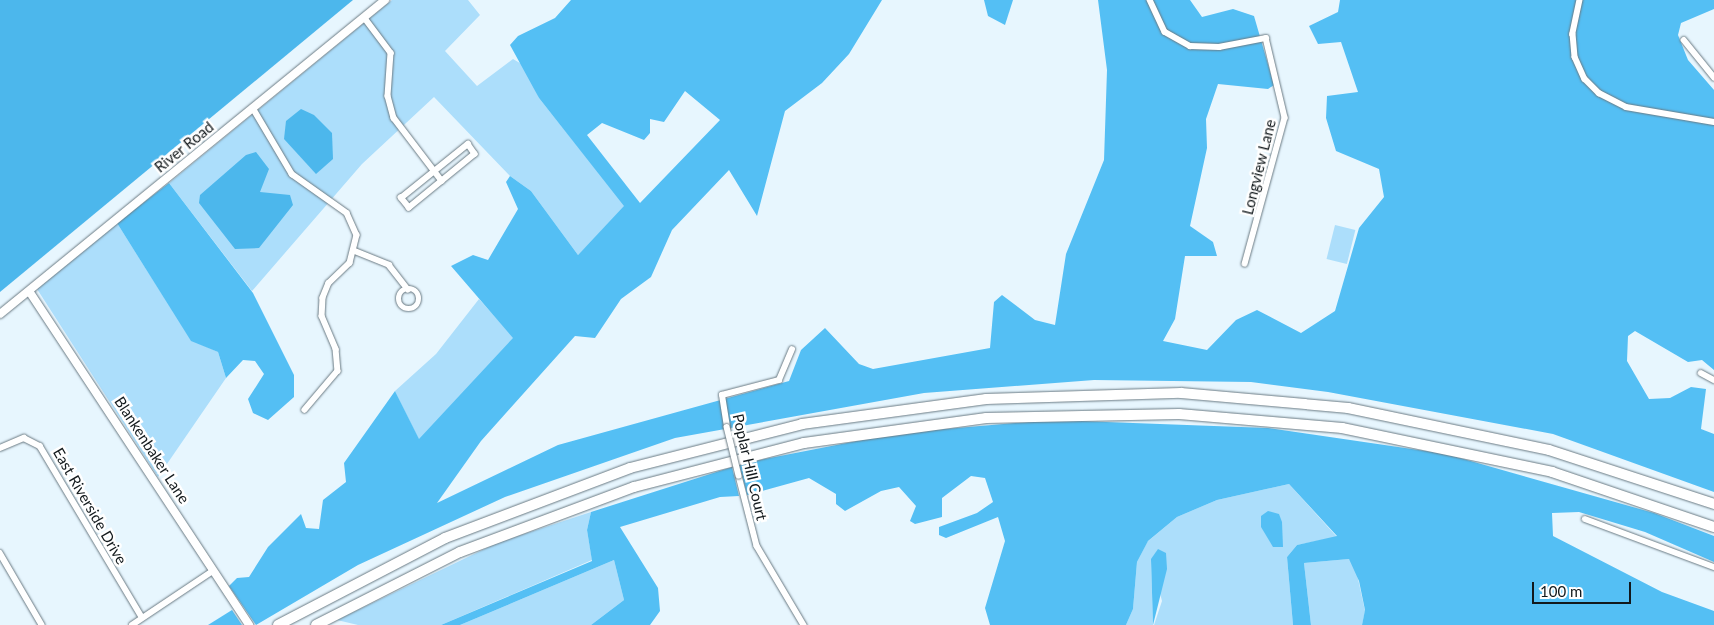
<!DOCTYPE html>
<html>
<head>
<meta charset="utf-8">
<style>
  body { margin:0 }
  #map { position:relative; width:1714px; height:625px; overflow:hidden; background:#e7f6fe; font-family:Lato,sans-serif }
  div>[style] { position:absolute }
  [style*='--x'] { left:calc(var(--x)*1px); top:calc(var(--y)*1px); width:calc(var(--w)*1px); rotate:calc(var(--a)*1deg) }
  .green>* { inset:0; background:#acdefb; transform-origin:0 0 }
  .forest>* { inset:0; background:#54bff4 }
  .water>* { inset:0; background:#4cb7ec }
  .roads { filter:drop-shadow(0 0 1px #6a7a83) drop-shadow(0 0 1px #6a7a83) }
  .minor>* { height:5.5px; margin:-2.75px; padding:0 2.75px; transform-origin:2.75px; border-radius:2.75px; background:#fff }
  .minor>.ring { margin:-2.75px; padding:0; box-sizing:content-box; background:none; border:5.5px solid #fff; border-radius:50% }
  .tertiary>* { height:8px; margin:-4px; padding:0 4px; transform-origin:4px; border-radius:4px; background:#fff }
  .motorway>* { height:10px; margin:-5px; padding:0 5px; transform-origin:5px; border-radius:5px; background:#fff }
  .bridges { filter:drop-shadow(0 0 1px #6a7a83) drop-shadow(0 0 1px #6a7a83) }
  .minor-bridge>* { height:5.5px; margin:-2.75px; padding:0 2.75px; transform-origin:2.75px; border-radius:2.75px; background:#fff }
  span { translate:-50% -50%; white-space:nowrap; text-align:center; line-height:1.15; -webkit-text-stroke:5px #fff; paint-order:stroke }
  .street-label { font-size:15px; color:#12191c }
  .scale { position:absolute; left:1532px; top:582px; width:99px; height:22px; box-sizing:border-box; border:2px solid #12191c; border-top:0; padding-left:6px; font-size:15px; line-height:18px; white-space:nowrap; color:#12191c; -webkit-text-stroke:4px #fff; paint-order:stroke }
</style>
</head>
<body>
<div id="map">
  <div class="green">
    <div style="clip-path:polygon(392px 0,468px 0,480px 15px,445px 51px,477px 86px,513px 59px,525px 66px,539px 98px,625px 206px,578px 255px,531px 191px,510px 176px,434px 97px,362px 164px,252px 291px,169px 183px)"></div>
    <div style="clip-path:polygon(117px 223px,191px 340px,218px 352px,226px 378px,158px 477px,37px 289px)"></div>
    <div style="left:1335px;top:225px;width:21px;height:35px;rotate:14deg"></div>
    <div style="clip-path:polygon(479px 299px,514px 338px,419px 440px,395px 391px,436px 354px)"></div>
    <div style="clip-path:polygon(1289px 484px,1337px 537px,1297px 545px,1287px 557px,1293px 625px,1154px 625px,1162px 601px,1151px 559px,1153px 625px,1126px 625px,1133px 609px,1137px 562px,1147px 542px,1177px 517px,1217px 500px)"></div>
    <div style="clip-path:polygon(591px 512px,587px 530px,592px 560px,441px 625px,358px 625px,337px 620px,497px 543px)"></div>
    <div style="clip-path:polygon(1349px 559px,1355px 565px,1365px 611px,1362px 625px,1311px 625px,1304px 563px)"></div>
    <div style="clip-path:polygon(614px 560px,624px 600px,591px 625px,460px 625px)"></div>
  </div>
  <div class="forest">
    <div style="clip-path:polygon(evenodd,571px 0,882px 0,849px 54px,822px 83px,785px 111px,757px 216px,729px 170px,672px 230px,651px 277px,621px 299px,595px 338px,575px 336px,481px 441px,437px 503px,558px 445px,789px 381px,801px 350px,825px 328px,859px 364px,873px 369px,990px 348px,994px 302px,1002px 295px,1035px 320px,1055px 325px,1066px 254px,1104px 160px,1107px 70px,1098px 0,1190px 0,1202px 17px,1233px 9px,1254px 16px,1274px 85px,1268px 89px,1218px 84px,1206px 119px,1207px 148px,1190px 226px,1213px 242px,1217px 256px,1185px 256px,1175px 319px,1163px 341px,1207px 350px,1236px 320px,1257px 310px,1301px 333px,1335px 311px,1359px 228px,1384px 197px,1379px 169px,1336px 151px,1326px 118px,1327px 96px,1358px 92px,1341px 42px,1318px 44px,1309px 26px,1338px 12px,1340px 0,1714px 0,1714px 9px,1681px 23px,1678px 35px,1688px 60px,1714px 90px,1714px 370px,1702px 360px,1688px 362px,1635px 331px,1628px 336px,1627px 361px,1649px 399px,1670px 398px,1691px 387px,1706px 389px,1701px 429px,1714px 434px,1714px 492px,1553px 434px,1328px 392px,1251px 382px,1094px 380px,924px 393px,675px 438px,505px 497px,358px 565px,256px 625px,229px 586px,237px 578px,249px 577px,268px 547px,301px 514px,306px 528px,319px 529px,323px 500px,346px 482px,344px 463px,395px 391px,419px 439px,513px 338px,451px 266px,473px 255px,488px 260px,518px 209px,506px 182px,510px 176px,531px 191px,578px 255px,624px 206px,539px 98px,510px 45px,518px 36px,555px 18px,571px 0,685px 91px,720px 120px,640px 203px,587px 135px,602px 123px,644px 140px,650px 133px,650px 119px,664px 122px,685px 91px)"></div>
    <div style="clip-path:polygon(984px 0,1013px 0,1005px 25px,988px 16px)"></div>
    <div style="clip-path:polygon(169px 183px,253px 293px,294px 375px,294px 397px,268px 420px,253px 413px,248px 399px,264px 374px,255px 361px,243px 360px,226px 378px,218px 352px,191px 341px,117px 223px)"></div>
    <div style="clip-path:polygon(1052px 420px,1268px 428px,1446px 454px,1654px 513px,1714px 536px,1714px 562px,1645px 532px,1579px 512px,1552px 513px,1553px 536px,1662px 592px,1714px 611px,1714px 625px,1362px 625px,1365px 610px,1359px 581px,1349px 559px,1304px 563px,1311px 625px,1293px 625px,1287px 557px,1297px 545px,1337px 536px,1289px 484px,1217px 500px,1177px 517px,1148px 541px,1137px 562px,1133px 609px,1126px 625px,990px 625px,985px 608px,1005px 541px,998px 517px,946px 538px,939px 535px,939px 527px,977px 513px,993px 502px,985px 478px,971px 476px,942px 498px,942px 517px,915px 524px,910px 521px,916px 506px,899px 487px,881px 491px,845px 511px,836px 504px,836px 494px,809px 478px,747px 495px,739px 464px,898px 433px)"></div>
    <div style="clip-path:polygon(732px 467px,739px 496px,720px 497px,620px 527px,658px 588px,660px 611px,650px 625px,591px 625px,624px 600px,614px 560px,460px 625px,441px 625px,592px 561px,587px 530px,591px 512px)"></div>
    <div style="clip-path:polygon(1268px 511px,1279px 514px,1282px 522px,1283px 547px,1273px 547px,1261px 527px,1261px 516px)"></div>
    <div style="clip-path:polygon(1158px 549px,1166px 553px,1167px 569px,1153px 625px,1151px 559px)"></div>
    <div style="clip-path:polygon(232px 610px,242px 625px,208px 625px)"></div>
  </div>
  <div class="water">
    <div style="clip-path:polygon(0 0,353px 0,0 292px)"></div>
    <div style="clip-path:polygon(301px 109px,314px 115px,332px 133px,333px 159px,316px 174px,284px 139px,286px 121px)"></div>
    <div style="clip-path:polygon(256px 152px,269px 169px,260px 192px,290px 195px,293px 205px,259px 248px,235px 249px,199px 203px,200px 195px,246px 155px)"></div>
  </div>
  <div class="roads">
    <div class="minor">
      <div style="--x:1150;--y:0;--w:35;--a:65"></div>
      <div style="--x:1165;--y:32;--w:29;--a:29"></div>
      <div style="--x:1190;--y:46;--w:29;--a:2"></div>
      <div style="--x:1219;--y:47;--w:48;--a:-10.8"></div>
      <div style="--x:1266;--y:38;--w:82;--a:76.6"></div>
      <div style="--x:1285;--y:118;--w:151;--a:105.3"></div>
      <div style="--x:1580;--y:0;--w:35;--a:102"></div>
      <div style="--x:1573;--y:34;--w:23;--a:85"></div>
      <div style="--x:1575;--y:57;--w:24;--a:66"></div>
      <div style="--x:1585;--y:79;--w:20;--a:45"></div>
      <div style="--x:1599;--y:93;--w:30;--a:27"></div>
      <div style="--x:1626;--y:107;--w:89;--a:9.7"></div>
      <div style="--x:364;--y:17;--w:45;--a:53.1"></div>
      <div style="--x:391;--y:53;--w:43;--a:94"></div>
      <div style="--x:388;--y:96;--w:23;--a:75"></div>
      <div style="--x:394;--y:118;--w:79;--a:52.7"></div>
      <div style="--x:1684;--y:40;--w:48;--a:51"></div>
      <div style="--x:253;--y:108;--w:77;--a:59.4"></div>
      <div style="--x:292;--y:174;--w:67;--a:35.3"></div>
      <div style="--x:347;--y:213;--w:24;--a:66"></div>
      <div style="--x:357;--y:235;--w:29;--a:104"></div>
      <div style="--x:350;--y:263;--w:29;--a:136"></div>
      <div style="--x:329;--y:283;--w:16;--a:112"></div>
      <div style="--x:323;--y:298;--w:18;--a:93"></div>
      <div style="--x:322;--y:316;--w:36;--a:67"></div>
      <div style="--x:336;--y:349;--w:22;--a:85"></div>
      <div style="--x:338;--y:371;--w:51;--a:130.2"></div>
      <div style="--x:468;--y:144;--w:12;--a:55"></div>
      <div style="--x:475;--y:154;--w:85;--a:140.7"></div>
      <div style="--x:409;--y:208;--w:13;--a:-129"></div>
      <div style="--x:401;--y:198;--w:86;--a:-38.9"></div>
      <div style="--x:355;--y:251;--w:37;--a:22"></div>
      <div style="--x:389;--y:265;--w:31;--a:52"></div>
      <div class="ring" style="left:399px;top:289px;width:14.5px;height:14.5px"></div>
      <div style="--x:1701;--y:373;--w:15;--a:28"></div>
      <div style="--x:727;--y:427;--w:32;--a:-99"></div>
      <div style="--x:722;--y:395;--w:59;--a:-14.7"></div>
      <div style="--x:779;--y:380;--w:33;--a:-67"></div>
      <div style="--x:0;--y:448;--w:26;--a:-23"></div>
      <div style="--x:24;--y:438;--w:18;--a:27"></div>
      <div style="--x:40;--y:446;--w:199;--a:59.2"></div>
      <div style="--x:739;--y:476;--w:72;--a:75.6"></div>
      <div style="--x:757;--y:546;--w:92;--a:59.3"></div>
      <div style="--x:1585;--y:519;--w:138;--a:20.4"></div>
      <div style="--x:0;--y:553;--w:83;--a:59.7"></div>
      <div style="--x:132;--y:625;--w:97;--a:-33.7"></div>
    </div>
    <div class="tertiary">
      <div style="--x:29;--y:291;--w:400;--a:56.6"></div>
      <div style="--x:0;--y:314;--w:497;--a:-39.2"></div>
    </div>
    <div class="motorway">
      <div style="--x:278;--y:625;--w:188;--a:-27.5"></div>
      <div style="--x:445;--y:538;--w:198;--a:-20.7"></div>
      <div style="--x:630;--y:468;--w:178;--a:-14.3"></div>
      <div style="--x:802;--y:424;--w:186;--a:-7.7"></div>
      <div style="--x:986;--y:399;--w:195;--a:-1.8"></div>
      <div style="--x:1181;--y:393;--w:168;--a:5.1"></div>
      <div style="--x:1348;--y:408;--w:205;--a:11.8"></div>
      <div style="--x:1549;--y:450;--w:174;--a:18.1"></div>
      <div style="--x:316;--y:625;--w:161;--a:-26.9"></div>
      <div style="--x:460;--y:552;--w:186;--a:-20.5"></div>
      <div style="--x:634;--y:487;--w:176;--a:-14.5"></div>
      <div style="--x:804;--y:443;--w:184;--a:-7.8"></div>
      <div style="--x:986;--y:418;--w:193;--a:-1.2"></div>
      <div style="--x:1179;--y:414;--w:164;--a:4.9"></div>
      <div style="--x:1342;--y:428;--w:215;--a:11.8"></div>
      <div style="--x:1552;--y:472;--w:171;--a:18.8"></div>
    </div>
  </div>
  <div class="bridges">
    <div class="minor-bridge">
      <div style="--x:727;--y:427;--w:50;--a:76.2"></div>
    </div>
  </div>
  <div class="street-label">
    <span style="left:184px;top:147px;rotate:-39deg">River Road</span>
    <span style="left:1259px;top:167px;rotate:-76deg">Longview Lane</span>
    <span style="left:152px;top:450px;rotate:57deg">Blankenbaker Lane</span>
    <span style="left:750px;top:467px;rotate:77deg">Poplar Hill Court</span>
    <span style="left:90px;top:506px;rotate:60deg">East Riverside Drive</span>
  </div>
  <div class="scale">100 m</div>
</div>
</body>
</html>
